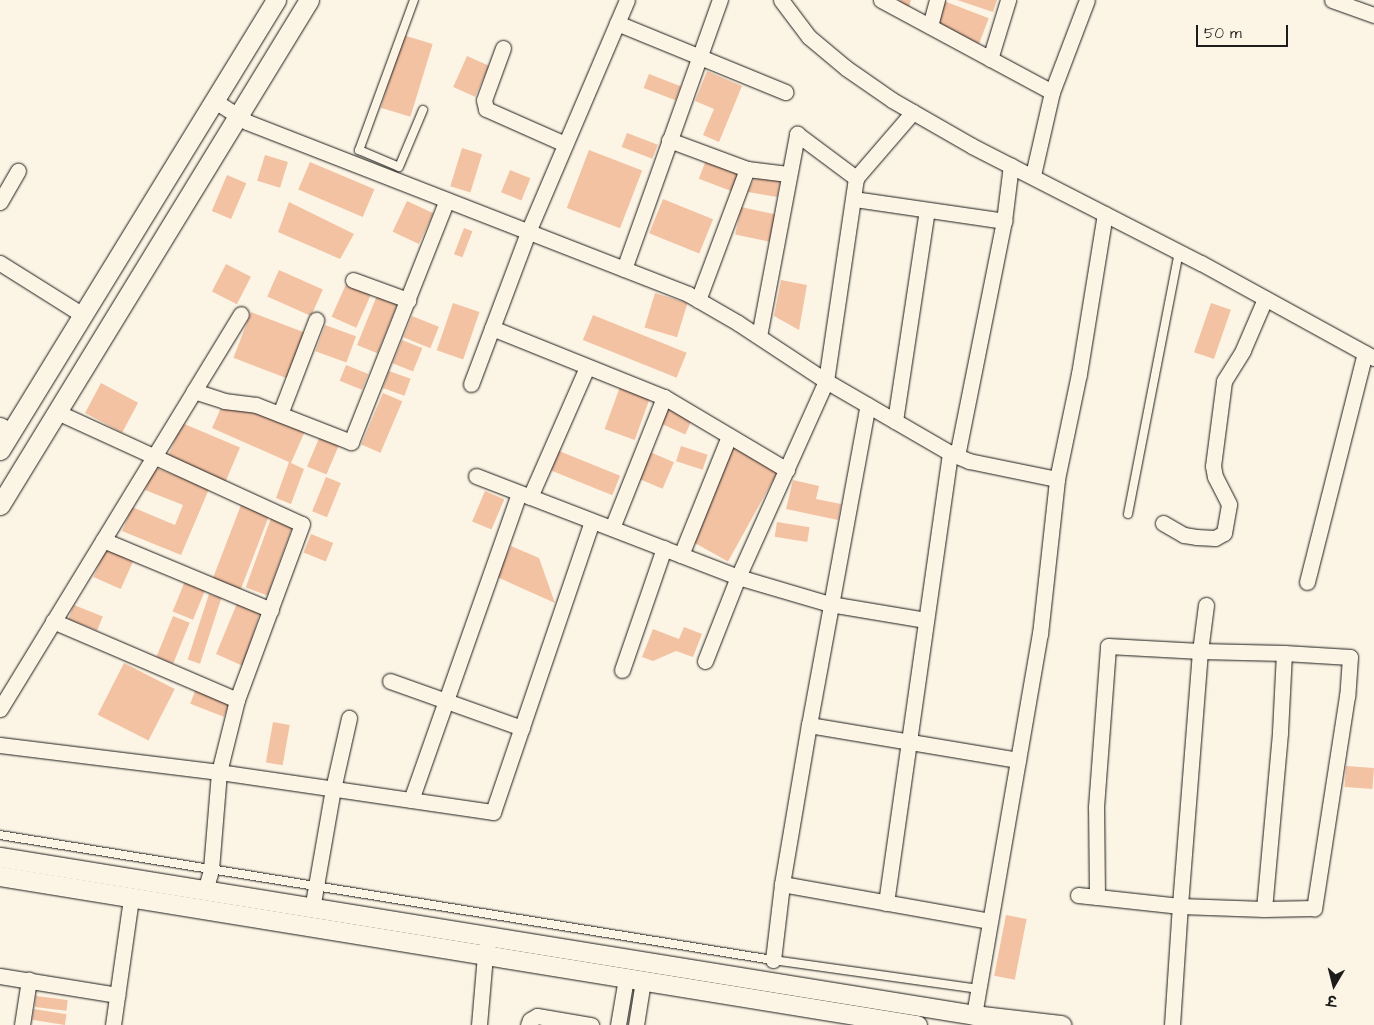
<!DOCTYPE html>
<html>
<head>
<meta charset="utf-8">
<style>
  body { margin:0 }
  #map { position:relative; width:1374px; height:1025px; overflow:hidden; background:#fcf5e5; font-family:"Architects Daughter","Playpen Sans Deva",sans-serif }
  div>[style] { position:absolute }
  [style*='--x'] { left:calc(var(--x)*1px); top:calc(var(--y)*1px); width:calc(var(--w)*1px); rotate:calc(var(--a)*1deg) }
  .building>* { inset:0; background:#f3c2a3; transform-origin:0 0 }
  .roads { filter:drop-shadow(0 0 1px #1c1c1c) drop-shadow(0 0 1px #1c1c1c) }
  .service>* { height:8px; margin:-4px; padding:0 4px; transform-origin:4px; border-radius:4px; background:#fcf5e5 }
  .minor>* { height:15px; margin:-7.5px; padding:0 7.5px; transform-origin:7.5px; border-radius:7.5px; background:#fcf5e5 }
  .tertiary>* { height:19px; margin:-9.5px; padding:0 9.5px; transform-origin:9.5px; border-radius:9.5px; background:#fcf5e5 }
  span { translate:-50% -50%; white-space:nowrap; text-align:center; line-height:1.15; -webkit-text-stroke:4px #fcf5e5; paint-order:stroke }
  .north { position:absolute; left:1309px; top:960px; width:50px; height:50px; -webkit-text-stroke:4px #fcf5e5; paint-order:stroke; rotate:188deg; font-size:14px; font-weight:700; line-height:20px; text-align:center; color:#1c1c1c }
  .north::after { content:''; display:block; margin:auto; width:18px; height:22px; background:#1c1c1c; clip-path:polygon(50% 0,100% 100%,50% 72%,0 100%) }
  .scale { position:absolute; left:1196px; top:25px; width:92px; height:22px; box-sizing:border-box; border:2px solid #1c1c1c; border-top:0; padding-left:6px; font-size:15px; line-height:18px; white-space:nowrap; color:#1c1c1c; -webkit-text-stroke:4px #fcf5e5; paint-order:stroke }
</style>
</head>
<body>
<div id="map">
  <div class="building">
    <div style="clip-path:polygon(900px 0,911px 0,908px 10px,898px 7px)"></div>
    <div style="clip-path:polygon(957px 0,997px 0,993px 12px)"></div>
    <div style="left:944px;top:1px;width:48px;height:28px;rotate:21deg"></div>
    <div style="left:403px;top:35px;width:31px;height:76px;rotate:17deg"></div>
    <div style="left:467px;top:56px;width:24px;height:34px;rotate:24deg"></div>
    <div style="clip-path:polygon(707px 71px,742px 86px,719px 142px,703px 135px,714px 109px,695px 101px)"></div>
    <div style="left:649px;top:74px;width:34px;height:15px;rotate:21deg"></div>
    <div style="left:627px;top:133px;width:33px;height:15px;rotate:21deg"></div>
    <div style="left:462px;top:148px;width:21px;height:40px;rotate:17deg"></div>
    <div style="left:589px;top:150px;width:57px;height:62px;rotate:21deg"></div>
    <div style="left:265px;top:155px;width:24px;height:27px;rotate:17deg"></div>
    <div style="left:706px;top:160px;width:36px;height:20px;rotate:21deg"></div>
    <div style="left:310px;top:162px;width:70px;height:30px;rotate:23deg"></div>
    <div style="left:510px;top:170px;width:22px;height:24px;rotate:22deg"></div>
    <div style="left:227px;top:175px;width:21px;height:39px;rotate:23deg"></div>
    <div style="clip-path:polygon(755px 177px,780px 181px,777px 197px,748px 192px)"></div>
    <div style="left:663px;top:199px;width:54px;height:37px;rotate:22deg"></div>
    <div style="left:407px;top:201px;width:29px;height:34px;rotate:25deg"></div>
    <div style="clip-path:polygon(289px 202px,354px 234px,340px 259px,278px 232px)"></div>
    <div style="left:741px;top:207px;width:35px;height:28px;rotate:12deg"></div>
    <div style="left:464px;top:228px;width:9px;height:28px;rotate:21deg"></div>
    <div style="left:226px;top:264px;width:28px;height:31px;rotate:27deg"></div>
    <div style="left:279px;top:270px;width:48px;height:29px;rotate:24deg"></div>
    <div style="clip-path:polygon(781px 280px,807px 285px,799px 330px,774px 316px)"></div>
    <div style="left:347px;top:282px;width:27px;height:38px;rotate:24deg"></div>
    <div style="left:378px;top:293px;width:22px;height:56px;rotate:22deg"></div>
    <div style="left:655px;top:293px;width:34px;height:36px;rotate:17deg"></div>
    <div style="left:453px;top:303px;width:28px;height:50px;rotate:19deg"></div>
    <div style="left:1211px;top:303px;width:21px;height:52px;rotate:19deg"></div>
    <div style="left:251px;top:312px;width:58px;height:49px;rotate:21deg"></div>
    <div style="left:593px;top:315px;width:101px;height:27px;rotate:22deg"></div>
    <div style="left:412px;top:316px;width:29px;height:23px;rotate:22deg"></div>
    <div style="left:325px;top:325px;width:33px;height:28px;rotate:20deg"></div>
    <div style="left:402px;top:340px;width:22px;height:25px;rotate:22deg"></div>
    <div style="left:346px;top:365px;width:24px;height:17px;rotate:22deg"></div>
    <div style="left:389px;top:371px;width:23px;height:18px;rotate:20deg"></div>
    <div style="left:101px;top:383px;width:42px;height:34px;rotate:28deg"></div>
    <div style="left:621px;top:384px;width:32px;height:48px;rotate:20deg"></div>
    <div style="left:383px;top:393px;width:21px;height:56px;rotate:23deg"></div>
    <div style="clip-path:polygon(224px 401px,255px 414px,257px 410px,305px 431px,291px 463px,304px 469px,291px 504px,276px 498px,289px 462px,212px 428px)"></div>
    <div style="left:668px;top:407px;width:27px;height:18px;rotate:24deg"></div>
    <div style="left:182px;top:423px;width:63px;height:38px;rotate:23deg"></div>
    <div style="left:320px;top:436px;width:21px;height:33px;rotate:23deg"></div>
    <div style="left:681px;top:446px;width:28px;height:16px;rotate:18deg"></div>
    <div style="left:732px;top:447px;width:52px;height:102px;rotate:29deg"></div>
    <div style="left:559px;top:451px;width:66px;height:21px;rotate:22deg"></div>
    <div style="left:650px;top:452px;width:26px;height:29px;rotate:23deg"></div>
    <div style="clip-path:polygon(154px 467px,209px 489px,181px 555px,122px 531px,132px 507px,175px 525px,183px 505px,145px 490px)"></div>
    <div style="left:326px;top:477px;width:16px;height:37px;rotate:22deg"></div>
    <div style="clip-path:polygon(793px 480px,819px 486px,816px 499px,841px 504px,838px 520px,786px 509px)"></div>
    <div style="left:485px;top:491px;width:21px;height:33px;rotate:23deg"></div>
    <div style="left:241px;top:505px;width:30px;height:79px;rotate:21deg"></div>
    <div style="left:271px;top:518px;width:23px;height:74px;rotate:20deg"></div>
    <div style="left:777px;top:522px;width:33px;height:15px;rotate:9deg"></div>
    <div style="left:311px;top:534px;width:24px;height:20px;rotate:22deg"></div>
    <div style="left:108px;top:544px;width:30px;height:36px;rotate:24deg"></div>
    <div style="clip-path:polygon(511px 546px,539px 558px,555px 603px,497px 577px)"></div>
    <div style="left:185px;top:581px;width:22px;height:33px;rotate:22deg"></div>
    <div style="left:209px;top:594px;width:13px;height:69px;rotate:18deg"></div>
    <div style="clip-path:polygon(238px 601px,261px 609px,243px 666px,216px 654px)"></div>
    <div style="left:74px;top:605px;width:31px;height:15px;rotate:22deg"></div>
    <div style="left:173px;top:616px;width:18px;height:44px;rotate:22deg"></div>
    <div style="clip-path:polygon(684px 627px,702px 634px,693px 657px,676px 651px,653px 661px,642px 657px,653px 629px,679px 639px)"></div>
    <div style="left:124px;top:663px;width:57px;height:58px;rotate:27deg"></div>
    <div style="left:197px;top:686px;width:36px;height:19px;rotate:21deg"></div>
    <div style="left:273px;top:722px;width:17px;height:41px;rotate:10deg"></div>
    <div style="left:1346px;top:766px;width:28px;height:21px;rotate:4deg"></div>
    <div style="left:1006px;top:915px;width:21px;height:62px;rotate:11deg"></div>
    <div style="left:36px;top:996px;width:32px;height:11px;rotate:7deg"></div>
    <div style="left:34px;top:1009px;width:33px;height:11px;rotate:9deg"></div>
  </div>
  <div class="roads">
    <div class="service">
      <div style="--x:414;--y:0;--w:160;--a:110.1"></div>
      <div style="--x:359;--y:150;--w:43;--a:23"></div>
      <div style="--x:399;--y:167;--w:62;--a:-67.2"></div>
      <div style="--x:1128;--y:514;--w:267;--a:-79"></div>
      <div style="--x:0;--y:835;--w:783;--a:9.19"></div>
      <div style="--x:773;--y:960;--w:208;--a:8"></div>
    </div>
    <div class="minor">
      <div style="--x:781;--y:0;--w:46;--a:52.9"></div>
      <div style="--x:809;--y:37;--w:48;--a:40"></div>
      <div style="--x:846;--y:68;--w:56;--a:34.8"></div>
      <div style="--x:892;--y:100;--w:92;--a:29.9"></div>
      <div style="--x:972;--y:146;--w:257;--a:27.1"></div>
      <div style="--x:1201;--y:263;--w:197;--a:28.8"></div>
      <div style="--x:881;--y:0;--w:194;--a:28.3"></div>
      <div style="--x:1332;--y:0;--w:45;--a:19.7"></div>
      <div style="--x:617;--y:23;--w:182;--a:22.3"></div>
      <div style="--x:930;--y:26;--w:27;--a:-75"></div>
      <div style="--x:503;--y:48;--w:55;--a:110.1"></div>
      <div style="--x:484;--y:100;--w:9;--a:77"></div>
      <div style="--x:486;--y:109;--w:86;--a:23.9"></div>
      <div style="--x:990;--y:59;--w:62;--a:-73"></div>
      <div style="--x:215;--y:101;--w:38;--a:33"></div>
      <div style="--x:247;--y:122;--w:473;--a:21.3"></div>
      <div style="--x:688;--y:294;--w:58;--a:30.1"></div>
      <div style="--x:738;--y:323;--w:105;--a:33.4"></div>
      <div style="--x:826;--y:381;--w:143;--a:30.1"></div>
      <div style="--x:950;--y:453;--w:21;--a:23"></div>
      <div style="--x:969;--y:461;--w:90;--a:11.6"></div>
      <div style="--x:1057;--y:479;--w:107;--a:-78.2"></div>
      <div style="--x:1079;--y:374;--w:162;--a:-80.8"></div>
      <div style="--x:669;--y:140;--w:83;--a:20.4"></div>
      <div style="--x:747;--y:169;--w:41;--a:7"></div>
      <div style="--x:1033;--y:175;--w:85;--a:-77.1"></div>
      <div style="--x:1052;--y:92;--w:98;--a:-69.2"></div>
      <div style="--x:854;--y:199;--w:152;--a:8.3"></div>
      <div style="--x:0;--y:202;--w:36;--a:-60"></div>
      <div style="--x:0;--y:263;--w:98;--a:32.1"></div>
      <div style="--x:624;--y:269;--w:286;--a:-70.4"></div>
      <div style="--x:353;--y:280;--w:59;--a:20"></div>
      <div style="--x:698;--y:300;--w:140;--a:-69.5"></div>
      <div style="--x:492;--y:328;--w:185;--a:21.9"></div>
      <div style="--x:664;--y:397;--w:143;--a:30.7"></div>
      <div style="--x:759;--y:336;--w:206;--a:-79.3"></div>
      <div style="--x:797;--y:134;--w:74;--a:36.7"></div>
      <div style="--x:471;--y:384;--w:162;--a:-69.4"></div>
      <div style="--x:528;--y:232;--w:252;--a:-66.9"></div>
      <div style="--x:194;--y:391;--w:90;--a:-58.6"></div>
      <div style="--x:57;--y:412;--w:269;--a:24.6"></div>
      <div style="--x:302;--y:524;--w:188;--a:110.3"></div>
      <div style="--x:237;--y:700;--w:74;--a:104"></div>
      <div style="--x:219;--y:772;--w:98;--a:94.7"></div>
      <div style="--x:211;--y:870;--w:22;--a:106"></div>
      <div style="--x:280;--y:414;--w:101;--a:-69"></div>
      <div style="--x:895;--y:421;--w:213;--a:-81.4"></div>
      <div style="--x:0;--y:425;--w:13;--a:27"></div>
      <div style="--x:957;--y:456;--w:240;--a:-78.7"></div>
      <div style="--x:1004;--y:221;--w:56;--a:-82.9"></div>
      <div style="--x:476;--y:476;--w:281;--a:21.1"></div>
      <div style="--x:738;--y:577;--w:96;--a:16.4"></div>
      <div style="--x:830;--y:604;--w:97;--a:9.5"></div>
      <div style="--x:530;--y:497;--w:142;--a:-66.3"></div>
      <div style="--x:1163;--y:523;--w:24;--a:30"></div>
      <div style="--x:1184;--y:535;--w:12;--a:9"></div>
      <div style="--x:1196;--y:537;--w:19;--a:3"></div>
      <div style="--x:1215;--y:538;--w:10;--a:-29"></div>
      <div style="--x:1224;--y:533;--w:29;--a:-80"></div>
      <div style="--x:1229;--y:504;--w:30;--a:-117"></div>
      <div style="--x:1215;--y:477;--w:11;--a:-100"></div>
      <div style="--x:1213;--y:466;--w:86;--a:-82.6"></div>
      <div style="--x:1224;--y:381;--w:36;--a:-58"></div>
      <div style="--x:1243;--y:350;--w:56;--a:-66.7"></div>
      <div style="--x:612;--y:528;--w:141;--a:-68.3"></div>
      <div style="--x:103;--y:540;--w:182;--a:22.6"></div>
      <div style="--x:681;--y:555;--w:128;--a:-68"></div>
      <div style="--x:1307;--y:582;--w:236;--a:-75.8"></div>
      <div style="--x:1206;--y:605;--w:46;--a:97.4"></div>
      <div style="--x:1200;--y:651;--w:256;--a:94.5"></div>
      <div style="--x:1180;--y:906;--w:83;--a:-173.8"></div>
      <div style="--x:1097;--y:897;--w:90;--a:-90.6"></div>
      <div style="--x:1096;--y:807;--w:161;--a:-85.7"></div>
      <div style="--x:1108;--y:646;--w:92;--a:3.1"></div>
      <div style="--x:1200;--y:651;--w:84;--a:1.4"></div>
      <div style="--x:1284;--y:653;--w:66;--a:3.5"></div>
      <div style="--x:1350;--y:657;--w:39;--a:94"></div>
      <div style="--x:1347;--y:696;--w:215;--a:98.8"></div>
      <div style="--x:1314;--y:908;--w:50;--a:178.9"></div>
      <div style="--x:53;--y:621;--w:200;--a:23.2"></div>
      <div style="--x:705;--y:661;--w:90;--a:-68.6"></div>
      <div style="--x:738;--y:577;--w:215;--a:-65.8"></div>
      <div style="--x:826;--y:381;--w:205;--a:-81.6"></div>
      <div style="--x:856;--y:178;--w:87;--a:-49.2"></div>
      <div style="--x:622;--y:670;--w:129;--a:-71"></div>
      <div style="--x:390;--y:681;--w:140;--a:19.6"></div>
      <div style="--x:0;--y:709;--w:373;--a:-58.6"></div>
      <div style="--x:194;--y:391;--w:32;--a:18"></div>
      <div style="--x:224;--y:401;--w:32;--a:7"></div>
      <div style="--x:256;--y:405;--w:102;--a:21.3"></div>
      <div style="--x:351;--y:442;--w:260;--a:-68.4"></div>
      <div style="--x:809;--y:725;--w:212;--a:9.5"></div>
      <div style="--x:0;--y:745;--w:221;--a:7"></div>
      <div style="--x:219;--y:772;--w:277;--a:8.3"></div>
      <div style="--x:493;--y:812;--w:307;--a:-71.2"></div>
      <div style="--x:411;--y:800;--w:325;--a:-70.6"></div>
      <div style="--x:782;--y:884;--w:211;--a:10.1"></div>
      <div style="--x:1078;--y:895;--w:19;--a:6"></div>
      <div style="--x:886;--y:903;--w:455;--a:-81.9"></div>
      <div style="--x:312;--y:909;--w:122;--a:-80.1"></div>
      <div style="--x:333;--y:789;--w:73;--a:-77.3"></div>
      <div style="--x:773;--y:960;--w:77;--a:-83.2"></div>
      <div style="--x:782;--y:884;--w:161;--a:-80.4"></div>
      <div style="--x:809;--y:725;--w:325;--a:-79.6"></div>
      <div style="--x:0;--y:976;--w:119;--a:9.2"></div>
      <div style="--x:974;--y:1015;--w:387;--a:-80.2"></div>
      <div style="--x:1040;--y:634;--w:156;--a:-83.7"></div>
      <div style="--x:22;--y:1025;--w:46;--a:-81.2"></div>
      <div style="--x:113;--y:1025;--w:128;--a:-81.9"></div>
      <div style="--x:479;--y:1025;--w:70;--a:-85.1"></div>
      <div style="--x:485;--y:955;--w:11;--a:-75"></div>
      <div style="--x:528;--y:1025;--w:5;--a:-68"></div>
      <div style="--x:530;--y:1020;--w:8;--a:-30"></div>
      <div style="--x:537;--y:1016;--w:55;--a:9.5"></div>
      <div style="--x:618;--y:1025;--w:48;--a:-80.3"></div>
      <div style="--x:636;--y:1025;--w:45;--a:-81"></div>
      <div style="--x:1172;--y:1025;--w:119;--a:-86.2"></div>
      <div style="--x:1180;--y:906;--w:84;--a:2"></div>
      <div style="--x:1264;--y:909;--w:178;--a:-84.8"></div>
      <div style="--x:1280;--y:732;--w:79;--a:-87.1"></div>
    </div>
    <div class="tertiary">
      <div style="--x:0;--y:450;--w:528;--a:-58.48"></div>
      <div style="--x:0;--y:505;--w:592;--a:-58.54"></div>
      <div style="--x:0;--y:857;--w:987;--a:9.21"></div>
      <div style="--x:974;--y:1015;--w:88;--a:6.6"></div>
      <div style="--x:0;--y:876;--w:929;--a:9.23"></div>
    </div>
  </div>
  <div class="north">उ</div>
  <div class="scale">50 m</div>
</div>
</body>
</html>
